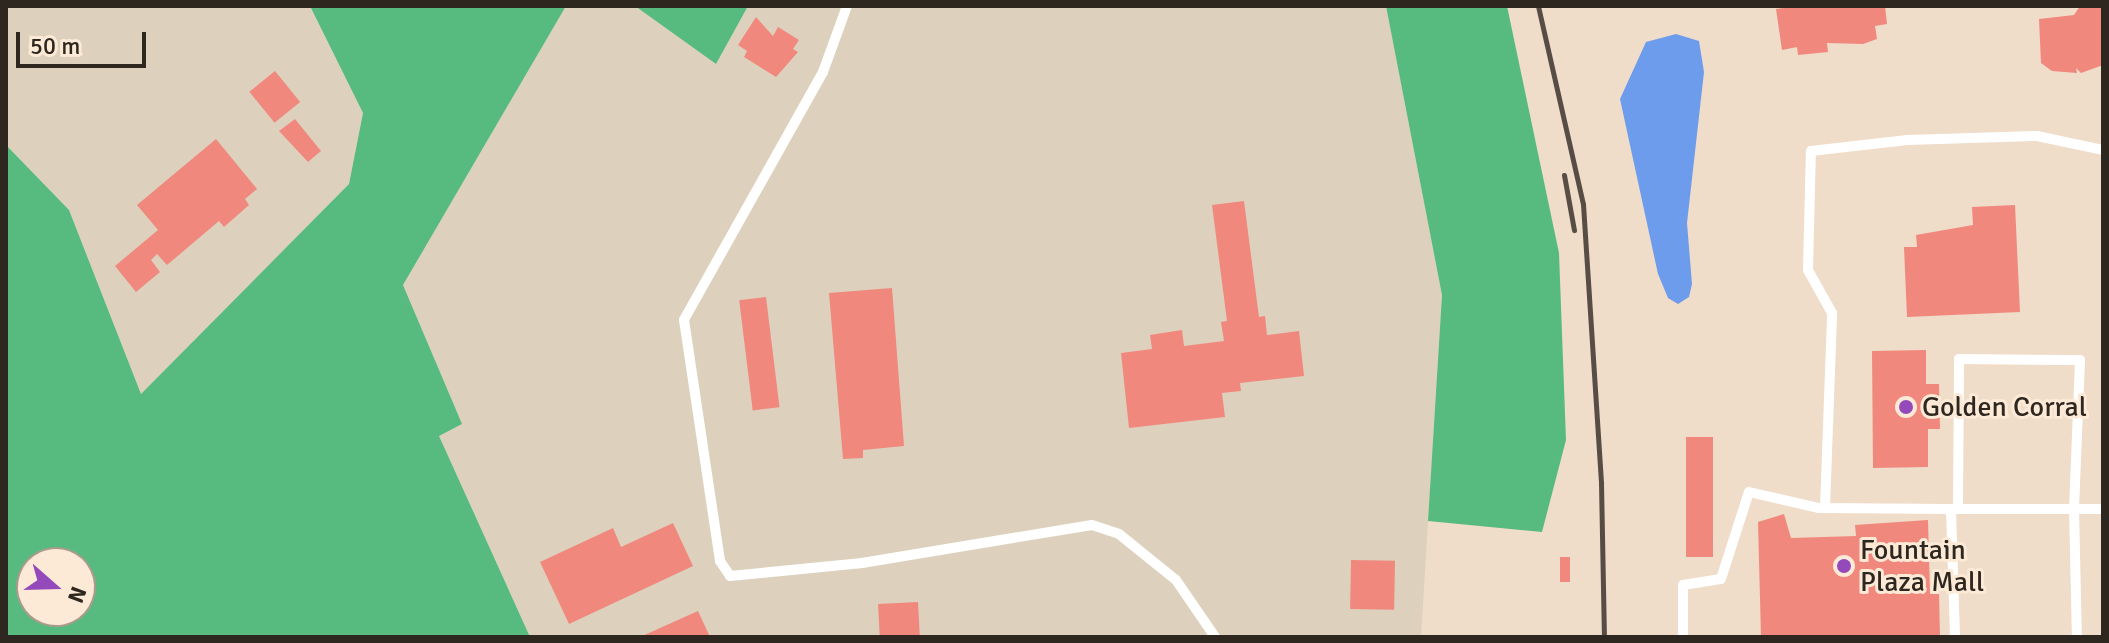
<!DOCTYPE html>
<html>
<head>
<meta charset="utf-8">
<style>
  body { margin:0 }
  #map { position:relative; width:2109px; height:643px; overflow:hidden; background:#efdcc9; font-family:Signika,sans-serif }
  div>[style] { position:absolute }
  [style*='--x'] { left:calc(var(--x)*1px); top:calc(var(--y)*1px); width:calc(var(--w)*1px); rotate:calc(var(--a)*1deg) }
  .industrial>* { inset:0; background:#ddd1bd }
  .forest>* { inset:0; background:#57bb7f }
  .water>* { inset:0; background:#6d9cec }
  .building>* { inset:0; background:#f1887e; transform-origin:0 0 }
  .service>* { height:10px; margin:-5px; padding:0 5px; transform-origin:5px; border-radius:5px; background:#fff }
  .rail>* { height:5px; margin:-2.5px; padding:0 2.5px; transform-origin:2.5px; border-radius:2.5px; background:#574d44 }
  .dots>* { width:22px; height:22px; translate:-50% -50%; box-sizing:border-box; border:4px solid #fce9d6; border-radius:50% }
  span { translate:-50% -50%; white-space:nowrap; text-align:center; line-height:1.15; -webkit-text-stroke:6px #fce9d6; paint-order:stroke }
  .poi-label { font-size:28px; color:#2e2720 }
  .left { translate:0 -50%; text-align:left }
  .frame { position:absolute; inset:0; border:8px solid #2e2720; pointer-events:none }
  .north { position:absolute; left:16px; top:547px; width:80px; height:80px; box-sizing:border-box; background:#fce9d6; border:2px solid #aa9b8d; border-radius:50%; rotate:110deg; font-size:22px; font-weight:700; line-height:32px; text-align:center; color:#2e2720 }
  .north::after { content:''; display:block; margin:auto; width:28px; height:36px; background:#954abb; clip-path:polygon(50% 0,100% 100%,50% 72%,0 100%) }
  .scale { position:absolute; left:16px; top:32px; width:130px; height:36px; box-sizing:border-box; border:4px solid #2e2720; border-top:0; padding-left:10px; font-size:24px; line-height:28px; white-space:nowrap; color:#2e2720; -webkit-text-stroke:6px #fce9d6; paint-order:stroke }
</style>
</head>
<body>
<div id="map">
  <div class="industrial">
    <div style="clip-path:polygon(6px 6px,310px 6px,363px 113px,349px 184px,141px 394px,69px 210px,6px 145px)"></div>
    <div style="clip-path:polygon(566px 6px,635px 6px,716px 64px,748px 6px,1386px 6px,1442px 295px,1421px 637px,530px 637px,438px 435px,461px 424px,403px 285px)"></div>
  </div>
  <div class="forest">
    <div style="clip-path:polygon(evenodd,310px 6px,566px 6px,403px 285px,462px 424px,439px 436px,530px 637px,6px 637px,6px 145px,69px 210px,141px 394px,349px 184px,363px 113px,310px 6px,32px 563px,80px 563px,80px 611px,32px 611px,32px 563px)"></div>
    <div style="clip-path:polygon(635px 6px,748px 6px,716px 64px)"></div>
    <div style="clip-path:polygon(1386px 6px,1507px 6px,1559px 253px,1566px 440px,1542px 532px,1428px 521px,1442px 295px)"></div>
  </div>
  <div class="water">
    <div style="clip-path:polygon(1676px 34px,1699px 41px,1704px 72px,1687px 223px,1692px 284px,1689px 297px,1678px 304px,1668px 298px,1658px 274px,1620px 99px,1646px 42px)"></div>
  </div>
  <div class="building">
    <div style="clip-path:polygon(1800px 6px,1885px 6px,1887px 24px,1875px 26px,1877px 39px,1863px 44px,1827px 43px,1828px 52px,1798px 55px,1797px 47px,1782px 50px,1776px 9px)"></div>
    <div style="clip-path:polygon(2080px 6px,2103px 7px,2103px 65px,2081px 73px,2076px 68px,2077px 73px,2052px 71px,2041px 63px,2039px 19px,2074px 15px)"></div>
    <div style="clip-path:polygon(756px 17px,773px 36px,778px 27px,799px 40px,793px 49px,798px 52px,776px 77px,744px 57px,747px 51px,738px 45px)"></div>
    <div style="left:275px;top:71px;width:40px;height:33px;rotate:51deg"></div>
    <div style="clip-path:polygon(295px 119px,321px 151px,308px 162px,279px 131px)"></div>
    <div style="clip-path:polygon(216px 139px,257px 189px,245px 199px,249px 205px,224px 227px,219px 221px,167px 265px,157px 254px,151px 260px,160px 272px,136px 292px,115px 266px,158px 230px,137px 205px)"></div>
    <div style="clip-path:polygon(1244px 201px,1259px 317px,1265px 316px,1267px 335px,1299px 331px,1304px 376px,1240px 383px,1241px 391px,1222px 393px,1225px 417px,1129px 428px,1121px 353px,1152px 349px,1150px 335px,1182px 330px,1184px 346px,1224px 341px,1221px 322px,1227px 321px,1212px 205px)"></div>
    <div style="clip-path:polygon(2015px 205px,2020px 312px,1907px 317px,1904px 247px,1917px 247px,1916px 235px,1973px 225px,1972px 207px)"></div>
    <div style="clip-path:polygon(892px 288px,904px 446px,863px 450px,863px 458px,843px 459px,829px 293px)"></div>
    <div style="left:766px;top:297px;width:111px;height:27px;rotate:83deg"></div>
    <div style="clip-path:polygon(1926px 350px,1926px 384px,1939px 384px,1940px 429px,1928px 429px,1928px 467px,1873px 468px,1872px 351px)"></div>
    <div style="left:1686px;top:437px;width:27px;height:120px"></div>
    <div style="clip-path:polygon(1784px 514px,1791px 538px,1856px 536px,1855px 525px,1928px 520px,1930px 594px,1939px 594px,1940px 637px,1761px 637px,1758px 522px)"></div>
    <div style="clip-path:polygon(673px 523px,693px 566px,569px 624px,540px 562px,613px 528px,621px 547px)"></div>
    <div style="left:1560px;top:557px;width:10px;height:25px"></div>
    <div style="left:1351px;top:560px;width:44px;height:49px;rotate:1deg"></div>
    <div style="left:918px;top:602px;width:35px;height:40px;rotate:87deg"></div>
    <div style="clip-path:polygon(698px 611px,710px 637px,640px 637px)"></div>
  </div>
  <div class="service">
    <div style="--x:847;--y:6;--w:70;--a:110"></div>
    <div style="--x:823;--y:72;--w:284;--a:119.3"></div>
    <div style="--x:684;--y:320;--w:244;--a:81.5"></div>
    <div style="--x:720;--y:561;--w:18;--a:56"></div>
    <div style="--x:730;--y:576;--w:133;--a:-5.6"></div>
    <div style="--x:862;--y:563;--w:233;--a:-9.4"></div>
    <div style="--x:1092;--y:525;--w:28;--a:18"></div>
    <div style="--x:1119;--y:534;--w:73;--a:38.9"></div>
    <div style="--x:1176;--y:580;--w:69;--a:55.6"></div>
    <div style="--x:1825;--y:508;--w:195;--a:-87.9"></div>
    <div style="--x:1832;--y:313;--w:49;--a:-119.2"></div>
    <div style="--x:1808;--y:270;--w:119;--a:-88.6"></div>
    <div style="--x:1811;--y:151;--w:97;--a:-6.5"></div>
    <div style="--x:1907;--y:140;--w:130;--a:-1.8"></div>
    <div style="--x:2037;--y:136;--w:67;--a:12"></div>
    <div style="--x:1958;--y:509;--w:150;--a:-89.6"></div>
    <div style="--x:1959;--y:359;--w:121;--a:0.5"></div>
    <div style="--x:2080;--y:360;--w:149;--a:92.3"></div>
    <div style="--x:2074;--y:509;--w:128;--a:88.7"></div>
    <div style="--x:1683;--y:637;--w:52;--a:-90"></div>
    <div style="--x:1683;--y:585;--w:38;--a:-9"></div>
    <div style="--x:1721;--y:579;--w:91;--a:-72.2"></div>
    <div style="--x:1749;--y:492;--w:72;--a:12.9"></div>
    <div style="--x:1819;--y:508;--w:132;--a:0.4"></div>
    <div style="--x:1955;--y:637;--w:128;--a:-91.8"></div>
    <div style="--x:1951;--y:509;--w:152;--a:0"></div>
  </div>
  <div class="rail">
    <div style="--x:1538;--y:6;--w:203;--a:77.2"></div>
    <div style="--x:1583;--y:204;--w:280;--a:86.3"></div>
    <div style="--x:1601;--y:483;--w:154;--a:88.9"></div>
    <div style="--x:1564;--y:175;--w:56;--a:79.7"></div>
  </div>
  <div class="dots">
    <div style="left:1906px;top:407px;background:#954abb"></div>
    <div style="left:1844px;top:566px;background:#954abb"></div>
  </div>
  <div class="poi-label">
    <span class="left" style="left:1922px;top:407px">Golden Corral</span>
    <span class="left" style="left:1860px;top:566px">Fountain<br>Plaza Mall</span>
  </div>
  <div class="frame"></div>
  <div class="north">N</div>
  <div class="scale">50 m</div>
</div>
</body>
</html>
